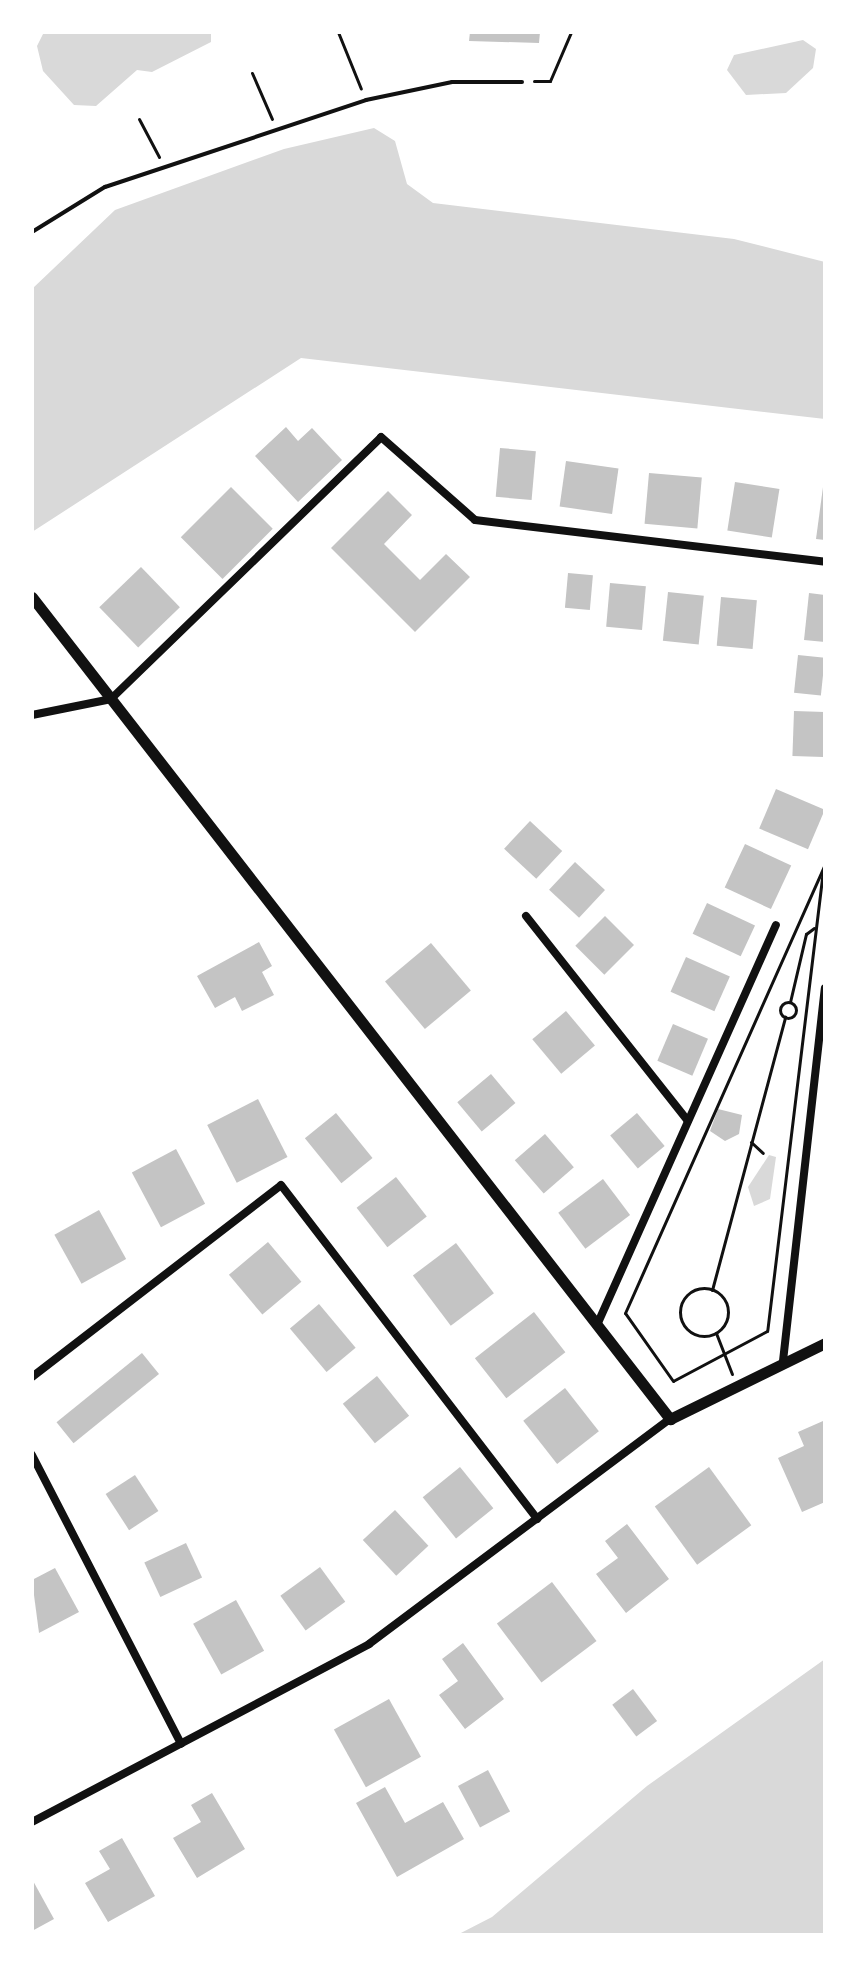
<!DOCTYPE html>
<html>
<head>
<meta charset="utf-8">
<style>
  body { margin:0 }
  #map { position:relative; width:857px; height:1967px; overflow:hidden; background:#fff; font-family:Arial,sans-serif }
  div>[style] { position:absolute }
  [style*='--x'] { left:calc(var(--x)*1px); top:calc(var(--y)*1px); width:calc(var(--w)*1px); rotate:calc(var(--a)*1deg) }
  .water>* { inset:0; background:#d9d9d9 }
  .building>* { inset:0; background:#c4c4c4; transform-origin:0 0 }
  .path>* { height:3px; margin:-1.5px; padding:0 1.5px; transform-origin:1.5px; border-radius:1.5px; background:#111 }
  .path>.ring { margin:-1.5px; padding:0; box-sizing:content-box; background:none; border:3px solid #111; border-radius:50% }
  .service>* { height:4px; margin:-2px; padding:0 2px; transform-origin:2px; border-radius:2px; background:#111 }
  .minor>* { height:8px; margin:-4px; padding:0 4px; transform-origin:4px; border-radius:4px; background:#111 }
  .tertiary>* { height:11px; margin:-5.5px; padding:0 5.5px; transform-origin:5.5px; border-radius:5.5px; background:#111 }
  span { translate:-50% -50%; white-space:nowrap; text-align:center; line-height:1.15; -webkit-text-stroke:7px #fff; paint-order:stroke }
  .frame { position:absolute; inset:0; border:34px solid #fff; pointer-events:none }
</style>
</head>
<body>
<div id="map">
  <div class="water">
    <div style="clip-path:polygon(44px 32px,211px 32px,211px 42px,152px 72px,137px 70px,96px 106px,74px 105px,43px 71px,37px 46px)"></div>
    <div style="clip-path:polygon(803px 40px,816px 49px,813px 68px,786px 93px,746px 95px,727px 70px,734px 55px)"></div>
    <div style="clip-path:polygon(374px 128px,395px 141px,407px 184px,433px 203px,734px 239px,825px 262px,825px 419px,301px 358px,32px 532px,32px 289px,115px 210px,284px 149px)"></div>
    <div style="clip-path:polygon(769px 1155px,776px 1157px,770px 1199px,754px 1206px,748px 1187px)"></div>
    <div style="clip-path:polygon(825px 1659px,825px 1935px,457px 1935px,492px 1917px,647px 1786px)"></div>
  </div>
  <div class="building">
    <div style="clip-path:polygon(470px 32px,540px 32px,539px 43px,469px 41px)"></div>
    <div style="clip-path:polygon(286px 427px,298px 441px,312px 428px,342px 460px,298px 502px,255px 456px)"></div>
    <div style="left:500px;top:448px;width:36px;height:49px;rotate:5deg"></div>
    <div style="left:566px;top:461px;width:53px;height:46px;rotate:8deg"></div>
    <div style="left:649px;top:473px;width:53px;height:51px;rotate:5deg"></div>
    <div style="left:735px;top:482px;width:45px;height:49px;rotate:9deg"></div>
    <div style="left:231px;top:487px;width:59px;height:71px;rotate:45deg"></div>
    <div style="clip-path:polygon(823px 487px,825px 487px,825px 540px,816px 539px)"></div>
    <div style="clip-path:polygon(388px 491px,412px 515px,384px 544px,420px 580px,446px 554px,470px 577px,415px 632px,331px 548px)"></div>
    <div style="left:141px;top:567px;width:56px;height:58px;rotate:46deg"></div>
    <div style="left:568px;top:573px;width:25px;height:35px;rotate:5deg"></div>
    <div style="left:610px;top:583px;width:36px;height:44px;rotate:5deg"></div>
    <div style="left:668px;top:592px;width:36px;height:49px;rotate:6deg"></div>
    <div style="clip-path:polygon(809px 593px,825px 595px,825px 642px,804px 640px)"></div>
    <div style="left:721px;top:597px;width:36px;height:49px;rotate:5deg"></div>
    <div style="left:798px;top:655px;width:27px;height:38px;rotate:6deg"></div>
    <div style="left:794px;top:711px;width:31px;height:45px;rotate:2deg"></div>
    <div style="left:776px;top:789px;width:53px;height:43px;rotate:23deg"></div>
    <div style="left:530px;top:821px;width:44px;height:38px;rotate:43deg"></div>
    <div style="left:745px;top:844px;width:51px;height:48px;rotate:25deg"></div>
    <div style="left:575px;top:862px;width:41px;height:38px;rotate:43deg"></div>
    <div style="left:707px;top:903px;width:53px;height:34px;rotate:25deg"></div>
    <div style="left:605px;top:916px;width:41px;height:42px;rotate:45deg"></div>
    <div style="clip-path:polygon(259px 942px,272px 966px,262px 972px,274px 995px,242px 1011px,235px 997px,215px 1008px,197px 976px)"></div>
    <div style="left:431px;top:943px;width:62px;height:60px;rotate:50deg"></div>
    <div style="left:686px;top:957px;width:48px;height:38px;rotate:24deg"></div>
    <div style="left:566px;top:1011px;width:45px;height:44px;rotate:50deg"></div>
    <div style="left:673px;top:1024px;width:38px;height:40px;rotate:23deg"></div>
    <div style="left:491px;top:1074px;width:38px;height:44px;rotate:50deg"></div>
    <div style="left:258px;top:1099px;width:65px;height:57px;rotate:63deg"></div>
    <div style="clip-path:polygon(718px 1109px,742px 1115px,739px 1134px,725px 1141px,710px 1131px)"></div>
    <div style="left:336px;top:1113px;width:58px;height:40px;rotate:51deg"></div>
    <div style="left:637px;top:1113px;width:43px;height:35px;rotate:50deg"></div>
    <div style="left:545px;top:1134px;width:44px;height:40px;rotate:49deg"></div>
    <div style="left:176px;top:1149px;width:62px;height:50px;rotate:62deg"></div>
    <div style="left:396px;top:1177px;width:50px;height:50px;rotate:52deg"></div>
    <div style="left:603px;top:1179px;width:45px;height:56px;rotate:53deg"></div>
    <div style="left:99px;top:1210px;width:56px;height:51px;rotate:61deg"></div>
    <div style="left:268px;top:1242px;width:52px;height:51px;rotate:50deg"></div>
    <div style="left:456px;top:1243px;width:63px;height:54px;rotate:53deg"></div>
    <div style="left:319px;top:1304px;width:57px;height:38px;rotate:50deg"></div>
    <div style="left:534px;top:1312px;width:51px;height:75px;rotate:52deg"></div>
    <div style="left:142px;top:1353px;width:27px;height:110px;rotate:51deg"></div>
    <div style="left:377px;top:1376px;width:51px;height:44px;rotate:51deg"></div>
    <div style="left:565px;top:1388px;width:55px;height:53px;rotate:52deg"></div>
    <div style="clip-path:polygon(823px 1421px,825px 1502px,802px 1512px,778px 1458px,804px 1446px,798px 1432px)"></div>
    <div style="left:460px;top:1467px;width:53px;height:48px;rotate:51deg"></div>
    <div style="left:709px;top:1467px;width:72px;height:67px;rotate:54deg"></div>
    <div style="left:135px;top:1475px;width:43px;height:35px;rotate:57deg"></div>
    <div style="left:395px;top:1510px;width:49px;height:44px;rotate:47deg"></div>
    <div style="clip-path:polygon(627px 1524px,669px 1579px,626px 1613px,596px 1574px,618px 1558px,605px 1541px)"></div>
    <div style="left:186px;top:1543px;width:38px;height:46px;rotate:65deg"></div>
    <div style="left:320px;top:1567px;width:43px;height:49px;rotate:54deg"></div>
    <div style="clip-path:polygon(55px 1568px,79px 1612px,39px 1633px,32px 1580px)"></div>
    <div style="left:552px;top:1582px;width:74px;height:69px;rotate:53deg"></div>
    <div style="left:236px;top:1600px;width:58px;height:49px;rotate:61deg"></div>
    <div style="clip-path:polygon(463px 1643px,504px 1699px,465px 1729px,439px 1695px,458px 1681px,442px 1659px)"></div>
    <div style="left:633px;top:1689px;width:40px;height:26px;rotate:53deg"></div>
    <div style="left:389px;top:1699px;width:66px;height:63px;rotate:61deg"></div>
    <div style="left:488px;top:1770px;width:47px;height:34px;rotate:62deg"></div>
    <div style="clip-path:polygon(385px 1787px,405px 1823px,443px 1802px,464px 1839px,397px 1877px,356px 1803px)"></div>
    <div style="clip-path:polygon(212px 1793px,245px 1849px,197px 1878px,173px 1838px,201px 1822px,191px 1805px)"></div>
    <div style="clip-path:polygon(122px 1838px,155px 1896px,108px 1922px,85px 1883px,110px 1869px,99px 1851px)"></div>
    <div style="clip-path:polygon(32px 1879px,54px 1919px,32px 1931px)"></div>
  </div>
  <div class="path">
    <div style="--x:338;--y:32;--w:61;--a:68"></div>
    <div style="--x:252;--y:73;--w:50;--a:66.5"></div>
    <div style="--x:534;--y:81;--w:16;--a:0"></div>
    <div style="--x:550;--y:81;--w:53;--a:-66.8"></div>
    <div style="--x:139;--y:119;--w:43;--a:62.2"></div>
    <div style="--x:823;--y:870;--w:464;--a:96.9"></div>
    <div style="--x:767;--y:1331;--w:106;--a:152"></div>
    <div style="--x:673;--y:1381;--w:83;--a:-125.2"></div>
    <div style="--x:625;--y:1313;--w:492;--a:-66"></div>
    <div style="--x:790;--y:1002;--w:70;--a:-76.8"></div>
    <div style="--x:806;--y:934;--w:10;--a:-37"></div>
    <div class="ring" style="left:780px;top:1002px;width:13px;height:13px"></div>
    <div style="--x:751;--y:1142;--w:16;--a:43"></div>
    <div class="ring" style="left:680px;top:1288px;width:45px;height:45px"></div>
    <div style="--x:712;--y:1290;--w:283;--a:-75"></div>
    <div style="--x:716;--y:1333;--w:44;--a:68.7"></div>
  </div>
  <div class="service">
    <div style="--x:32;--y:232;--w:86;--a:-31.7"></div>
    <div style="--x:105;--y:187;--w:275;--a:-18.4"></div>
    <div style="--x:366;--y:100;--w:88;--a:-11.8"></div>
    <div style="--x:452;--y:82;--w:70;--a:0"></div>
  </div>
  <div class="minor">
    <div style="--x:32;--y:715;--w:81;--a:-11.4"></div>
    <div style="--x:111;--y:699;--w:376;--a:-44.1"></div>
    <div style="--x:381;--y:437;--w:125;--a:41.4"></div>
    <div style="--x:475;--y:520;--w:353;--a:6.8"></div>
    <div style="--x:526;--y:916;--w:261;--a:51.7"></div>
    <div style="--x:597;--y:1325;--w:438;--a:-65.9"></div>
    <div style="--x:783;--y:1361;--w:375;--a:-83.6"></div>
    <div style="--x:32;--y:1377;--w:314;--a:-37.6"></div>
    <div style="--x:281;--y:1185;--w:421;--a:52.5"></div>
    <div style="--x:32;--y:1455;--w:325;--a:62.7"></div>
    <div style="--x:32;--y:1822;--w:381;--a:-27.8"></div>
    <div style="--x:369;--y:1644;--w:376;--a:-36.8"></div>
  </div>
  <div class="tertiary">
    <div style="--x:32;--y:597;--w:1041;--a:52.18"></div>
    <div style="--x:670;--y:1419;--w:173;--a:-26.1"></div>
  </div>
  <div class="frame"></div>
</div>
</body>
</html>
